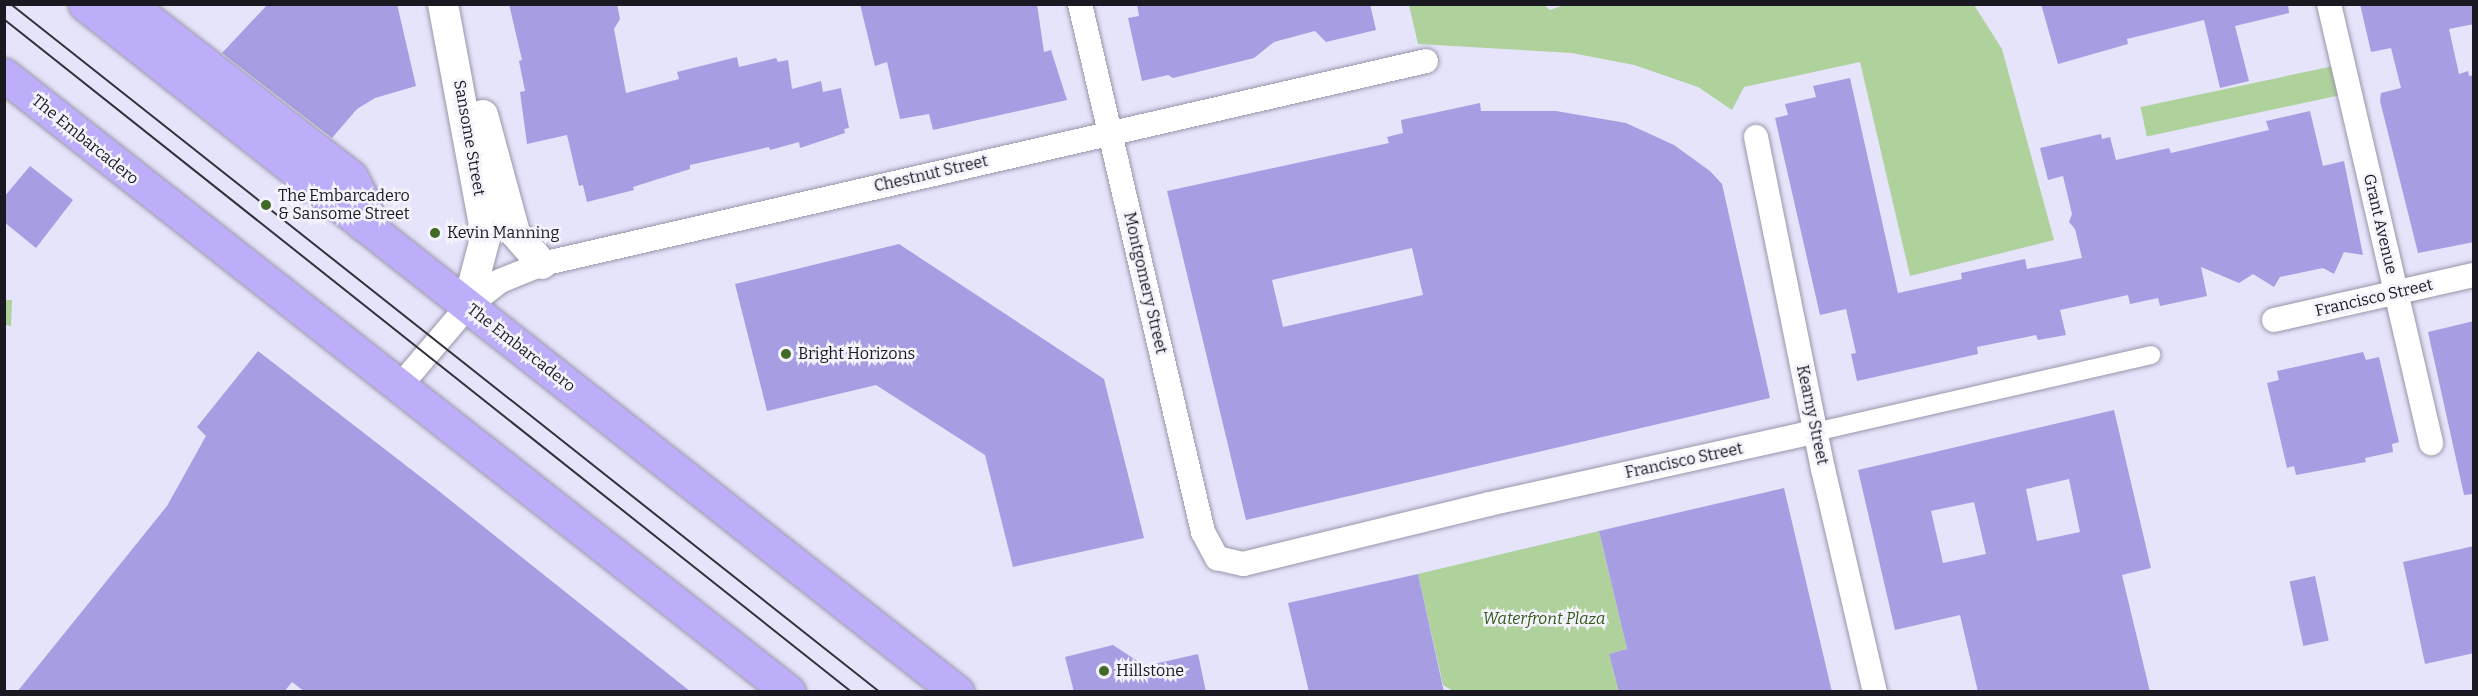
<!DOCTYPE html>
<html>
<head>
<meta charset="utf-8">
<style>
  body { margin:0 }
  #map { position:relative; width:2478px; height:696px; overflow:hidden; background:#e6e4fb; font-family:Bitter,serif }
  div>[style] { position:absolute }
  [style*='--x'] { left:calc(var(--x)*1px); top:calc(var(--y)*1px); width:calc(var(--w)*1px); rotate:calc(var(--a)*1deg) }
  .green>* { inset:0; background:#afd29d; transform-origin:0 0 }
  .building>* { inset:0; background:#a79de3; transform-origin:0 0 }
  .roads { filter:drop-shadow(0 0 2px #9896aa) drop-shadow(0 0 2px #9896aa) }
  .pedestrian>* { height:18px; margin:-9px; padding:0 9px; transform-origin:9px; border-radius:9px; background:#fff }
  .minor>* { height:24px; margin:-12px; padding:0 12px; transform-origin:12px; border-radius:12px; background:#fff }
  .tertiary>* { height:30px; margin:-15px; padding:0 15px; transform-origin:15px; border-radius:15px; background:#fff }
  .primary>* { height:33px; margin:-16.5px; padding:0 16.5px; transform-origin:16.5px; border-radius:16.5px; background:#beaef9 }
  .tram>* { height:1.5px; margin:-0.75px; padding:0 0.75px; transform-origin:0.75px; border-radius:0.75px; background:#32313b }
  .dots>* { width:16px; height:16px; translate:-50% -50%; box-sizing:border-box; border:3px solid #f4f3fc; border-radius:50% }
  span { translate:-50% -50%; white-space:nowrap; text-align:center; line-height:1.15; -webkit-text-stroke:5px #f4f3fc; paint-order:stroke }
  .street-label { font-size:16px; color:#1a1921 }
  .poi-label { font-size:16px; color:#1a1921 }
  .left { translate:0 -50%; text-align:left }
  .park-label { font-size:16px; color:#325a19; font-style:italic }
  .frame { position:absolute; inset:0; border:6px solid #1a1921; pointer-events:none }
</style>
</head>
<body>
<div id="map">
  <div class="green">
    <div style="clip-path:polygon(1543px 4px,1550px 10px,1567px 4px,1974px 5px,2002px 49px,2054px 240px,1910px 276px,1860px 62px,1744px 87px,1732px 110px,1698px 87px,1634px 65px,1572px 53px,1418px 44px,1409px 5px)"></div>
    <div style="left:2343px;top:64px;width:30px;height:207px;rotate:78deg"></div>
    <div style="clip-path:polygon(4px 300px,12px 300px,11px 326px,5px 325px)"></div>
    <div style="clip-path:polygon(1599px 531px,1627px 649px,1609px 654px,1616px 681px,1633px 677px,1635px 687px,1614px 692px,1453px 691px,1443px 685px,1418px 574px)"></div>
  </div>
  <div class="building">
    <div style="clip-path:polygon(268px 4px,397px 4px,416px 86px,375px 98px,357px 109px,332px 138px,222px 53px)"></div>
    <div style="clip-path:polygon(509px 4px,617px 4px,620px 19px,614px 29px,626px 93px,679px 79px,677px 72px,737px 57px,739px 67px,776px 58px,778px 62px,788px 60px,792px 89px,821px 81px,823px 92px,841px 88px,849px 128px,844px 129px,845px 133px,800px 148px,799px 142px,770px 150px,769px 147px,690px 165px,690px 169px,633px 187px,634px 190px,587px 202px,583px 185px,579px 186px,567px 135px,527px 144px,520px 92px,525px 91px,519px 61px,522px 60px)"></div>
    <div style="clip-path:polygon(860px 4px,1037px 4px,1044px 52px,1051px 50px,1067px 100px,933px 130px,929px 114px,900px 119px,887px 62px,875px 66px)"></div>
    <div style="clip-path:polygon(1137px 4px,1370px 4px,1376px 30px,1326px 42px,1315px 31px,1274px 42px,1254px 58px,1173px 78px,1168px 75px,1142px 81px,1128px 18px,1139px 16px)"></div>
    <div style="clip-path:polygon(2041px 4px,2288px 4px,2289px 13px,2235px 26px,2249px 81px,2220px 88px,2204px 20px,2127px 39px,2128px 44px,2058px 64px)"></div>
    <div style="clip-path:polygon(2360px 4px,2474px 4px,2474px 24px,2449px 29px,2459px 74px,2468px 71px,2469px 76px,2474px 75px,2474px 242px,2418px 253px,2380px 101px,2381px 93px,2401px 88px,2391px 48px,2371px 52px)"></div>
    <div style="clip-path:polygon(1850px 78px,1898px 293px,1962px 279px,1961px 273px,2025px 259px,2027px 269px,2082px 258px,2075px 229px,2069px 222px,2072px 214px,2063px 176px,2048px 180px,2040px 148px,2101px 134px,2102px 139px,2110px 137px,2116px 160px,2169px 148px,2171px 153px,2269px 130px,2266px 121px,2310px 111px,2323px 166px,2344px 161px,2363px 255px,2344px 252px,2334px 274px,2323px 268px,2280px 277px,2274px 287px,2253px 274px,2239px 283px,2201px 267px,2207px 296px,2160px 306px,2158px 298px,2130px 304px,2128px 295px,2060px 310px,2066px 335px,2038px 340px,2036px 335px,1977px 347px,1978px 354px,1857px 381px,1851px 354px,1856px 353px,1846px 309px,1820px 315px,1775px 118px,1788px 115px,1785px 104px,1816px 97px,1813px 86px)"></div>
    <div style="clip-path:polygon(evenodd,1480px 103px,1481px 111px,1556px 111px,1626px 123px,1674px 145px,1710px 171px,1722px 184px,1770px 398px,1246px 520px,1167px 191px,1389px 143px,1387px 137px,1403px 133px,1401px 120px,1480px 103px,1412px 248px,1423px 295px,1283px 327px,1272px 280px,1412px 248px)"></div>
    <div style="clip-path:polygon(30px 166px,73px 200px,36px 248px,4px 222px,4px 197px)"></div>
    <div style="clip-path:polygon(899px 244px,1104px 379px,1144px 538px,1013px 567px,985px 455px,876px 385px,767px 411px,735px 284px)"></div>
    <div style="clip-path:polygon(2474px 321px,2474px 494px,2464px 495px,2428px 332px)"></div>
    <div style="clip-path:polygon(258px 351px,435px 488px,691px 692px,305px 692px,292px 682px,284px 692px,17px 692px,167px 506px,206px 436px,197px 427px)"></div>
    <div style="clip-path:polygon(2363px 352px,2366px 360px,2379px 357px,2399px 442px,2392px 444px,2393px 452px,2365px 458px,2366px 462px,2296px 475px,2294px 466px,2287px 468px,2267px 383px,2279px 380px,2277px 371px)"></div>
    <div style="clip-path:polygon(evenodd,2114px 410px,2151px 568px,2122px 575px,2150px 692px,1978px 692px,1960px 615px,1895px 630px,1858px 470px,2114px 410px,2069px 479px,2080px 532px,2037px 541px,2026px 489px,2069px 479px,2114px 410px,1974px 502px,1986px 554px,1943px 563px,1931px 511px,1974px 502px)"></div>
    <div style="clip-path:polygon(1784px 488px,1832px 692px,1619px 692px,1609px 654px,1627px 649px,1599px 531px)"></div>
    <div style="clip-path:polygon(2474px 546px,2474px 653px,2425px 664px,2403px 562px)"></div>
    <div style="clip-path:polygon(1418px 574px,1444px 692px,1309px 692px,1288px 603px)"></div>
    <div style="left:2315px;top:576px;width:66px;height:26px;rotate:78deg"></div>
    <div style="clip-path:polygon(1113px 645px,1145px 666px,1198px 654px,1206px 692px,1074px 692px,1065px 657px)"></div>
  </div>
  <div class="roads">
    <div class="pedestrian">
      <div style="--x:1815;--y:432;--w:345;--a:-12.9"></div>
    </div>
    <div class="minor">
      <div style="--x:1080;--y:4;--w:542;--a:76.89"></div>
      <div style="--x:1203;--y:532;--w:30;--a:62"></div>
      <div style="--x:1217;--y:558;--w:27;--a:13"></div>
      <div style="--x:1243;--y:564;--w:253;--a:-13.7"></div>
      <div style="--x:1489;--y:504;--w:334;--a:-12.5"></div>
      <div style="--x:2329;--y:4;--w:451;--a:76.9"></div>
      <div style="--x:1756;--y:137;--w:339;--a:78.6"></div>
      <div style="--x:1823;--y:469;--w:229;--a:76.9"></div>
      <div style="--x:2274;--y:320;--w:205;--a:-12.7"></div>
      <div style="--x:400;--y:386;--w:104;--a:-49.7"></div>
      <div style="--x:467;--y:307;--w:42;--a:-38.2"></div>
      <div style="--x:500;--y:281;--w:45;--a:-22"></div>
      <div style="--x:542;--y:264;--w:907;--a:-12.93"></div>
    </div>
    <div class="tertiary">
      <div style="--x:443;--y:4;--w:235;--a:79.5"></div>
      <div style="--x:486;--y:235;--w:74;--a:104.8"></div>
      <div style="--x:483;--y:115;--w:122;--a:74.8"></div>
      <div style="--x:515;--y:233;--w:41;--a:48.9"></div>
    </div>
    <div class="primary">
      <div style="--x:85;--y:4;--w:1111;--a:38.27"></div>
      <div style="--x:128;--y:4;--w:282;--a:37.8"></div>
      <div style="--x:351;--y:177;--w:30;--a:63"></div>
      <div style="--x:365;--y:204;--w:20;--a:96"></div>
      <div style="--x:4;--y:75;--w:998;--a:38.17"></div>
    </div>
  </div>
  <div class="tram">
    <div style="--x:11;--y:4;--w:1108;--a:38.37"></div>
    <div style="--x:4;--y:19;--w:1083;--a:38.44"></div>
  </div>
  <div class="dots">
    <div style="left:266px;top:205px;background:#406a26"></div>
    <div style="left:435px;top:233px;background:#406a26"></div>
    <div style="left:786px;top:354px;background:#406a26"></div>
    <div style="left:1104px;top:671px;background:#406a26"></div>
  </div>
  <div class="street-label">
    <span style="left:469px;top:138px;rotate:80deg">Sansome Street</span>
    <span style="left:85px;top:140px;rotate:39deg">The Embarcadero</span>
    <span style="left:931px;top:174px;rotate:-13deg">Chestnut Street</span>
    <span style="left:2380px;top:224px;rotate:77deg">Grant Avenue</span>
    <span style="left:1145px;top:283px;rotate:77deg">Montgomery Street</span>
    <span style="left:2374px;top:298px;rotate:-13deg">Francisco Street</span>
    <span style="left:521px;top:348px;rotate:38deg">The Embarcadero</span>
    <span style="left:1812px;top:415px;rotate:78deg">Kearny Street</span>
    <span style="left:1684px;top:461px;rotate:-12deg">Francisco Street</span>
  </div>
  <div class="poi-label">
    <span class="left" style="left:278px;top:205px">The Embarcadero<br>&amp; Sansome Street</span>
    <span class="left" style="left:447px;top:233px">Kevin Manning</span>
    <span class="left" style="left:798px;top:354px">Bright Horizons</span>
    <span class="left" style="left:1116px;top:671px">Hillstone</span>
  </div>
  <div class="park-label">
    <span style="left:1544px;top:619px">Waterfront Plaza</span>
  </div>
  <div class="frame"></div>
</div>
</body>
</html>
